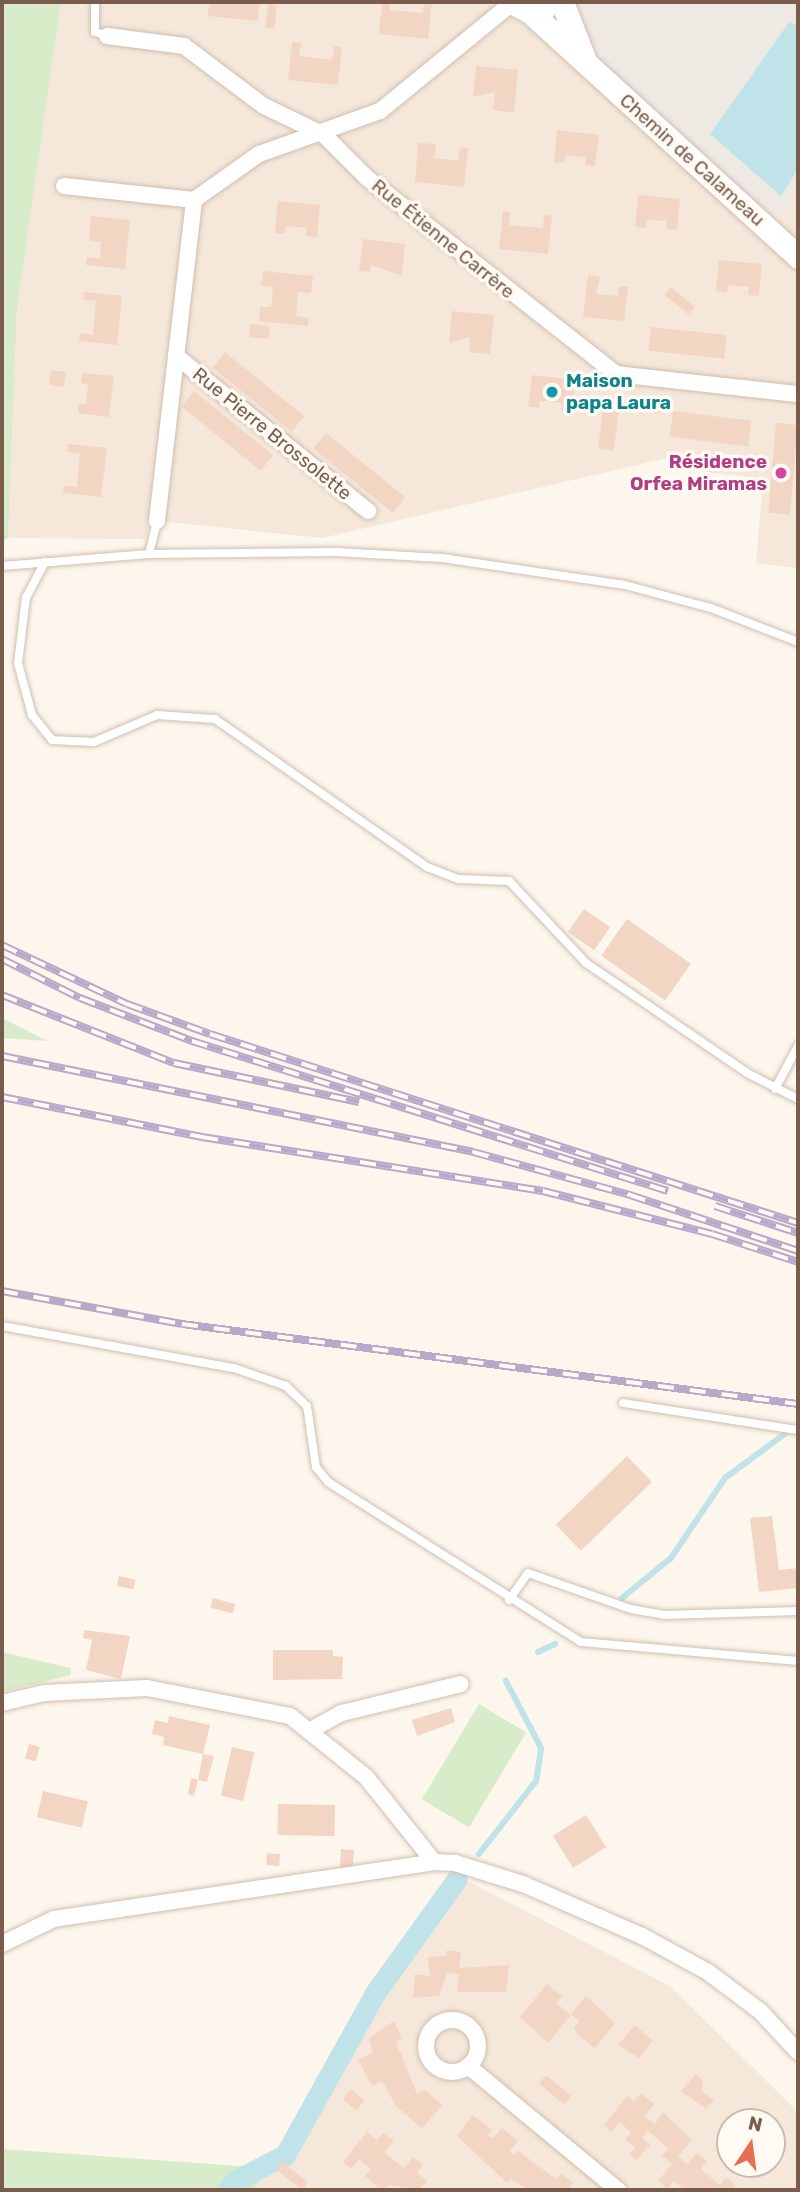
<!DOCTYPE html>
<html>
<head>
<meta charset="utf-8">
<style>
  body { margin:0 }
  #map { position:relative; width:800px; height:2192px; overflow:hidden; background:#fdf6ec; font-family:Rubik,sans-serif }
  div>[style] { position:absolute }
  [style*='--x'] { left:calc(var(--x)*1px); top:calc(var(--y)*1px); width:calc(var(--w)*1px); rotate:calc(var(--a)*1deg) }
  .residential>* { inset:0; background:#f5e8da }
  .industrial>* { inset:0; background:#efe9e4 }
  .green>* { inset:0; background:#d8ecc9; transform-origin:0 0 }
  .water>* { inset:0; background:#bfe3e8 }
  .stream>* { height:6px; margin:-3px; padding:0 3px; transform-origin:3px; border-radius:3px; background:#bfe3e8 }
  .canal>* { height:21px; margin:-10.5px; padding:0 10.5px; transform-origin:10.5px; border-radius:10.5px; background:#bfe3e8 }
  .building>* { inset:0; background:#f3d5c3; transform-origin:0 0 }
  .roads { filter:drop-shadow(0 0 2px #d1beb0) drop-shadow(0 0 2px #d1beb0) }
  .lane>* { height:8px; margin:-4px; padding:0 4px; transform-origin:4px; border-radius:4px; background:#fff }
  .street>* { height:16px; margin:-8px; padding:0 8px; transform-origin:8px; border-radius:8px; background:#fff }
  .street>.ring { margin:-8px; padding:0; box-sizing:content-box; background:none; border:16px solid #fff; border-radius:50% }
  .secondary>* { height:23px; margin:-11.5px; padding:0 11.5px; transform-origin:11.5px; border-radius:11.5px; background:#fff }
  .rail>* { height:8px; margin-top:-4px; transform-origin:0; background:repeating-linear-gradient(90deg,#fffaf3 0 16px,#b9a8c9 0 32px); box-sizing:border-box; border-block:2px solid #b9a8c9 }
  .dots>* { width:19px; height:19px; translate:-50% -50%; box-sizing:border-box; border:4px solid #fffaf3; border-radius:50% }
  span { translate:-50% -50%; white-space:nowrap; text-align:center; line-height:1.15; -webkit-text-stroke:7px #fffaf3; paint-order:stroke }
  .street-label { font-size:19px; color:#7a5c4d }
  .culture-label { font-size:19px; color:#0d838f; font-weight:700 }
  .left { translate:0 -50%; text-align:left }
  .hotel-label { font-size:19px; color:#b23c85; font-weight:700 }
  .right { translate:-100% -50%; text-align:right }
  .frame { position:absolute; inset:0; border:4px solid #7a5c4d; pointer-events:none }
  .north { position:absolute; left:716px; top:2108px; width:70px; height:70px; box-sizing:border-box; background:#fffaf3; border:2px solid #cabbb1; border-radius:50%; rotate:13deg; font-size:19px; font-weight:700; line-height:28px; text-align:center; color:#7a5c4d }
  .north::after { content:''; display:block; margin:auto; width:24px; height:32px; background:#e76f51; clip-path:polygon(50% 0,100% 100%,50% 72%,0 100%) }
</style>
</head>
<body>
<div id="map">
  <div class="residential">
    <div style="clip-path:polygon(61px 2px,486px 2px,798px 186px,798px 568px,756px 563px,763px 479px,688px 469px,688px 460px,672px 457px,322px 538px,149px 520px,147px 539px,8px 538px,17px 310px)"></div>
    <div style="clip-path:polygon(evenodd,456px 1875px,670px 1986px,798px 2112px,798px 2190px,254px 2190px,392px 1988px,456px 1875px,730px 2122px,772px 2122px,772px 2164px,730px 2164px,730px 2122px)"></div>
  </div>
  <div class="industrial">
    <div style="clip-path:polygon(507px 2px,798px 2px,798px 185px,778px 219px)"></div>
  </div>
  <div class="green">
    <div style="clip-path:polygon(2px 2px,61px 2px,17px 310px,8px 538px,2px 542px)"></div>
    <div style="clip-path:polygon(2px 1018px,47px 1041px,2px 1038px)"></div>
    <div style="clip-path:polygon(2px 1652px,70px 1668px,71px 1675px,2px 1692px)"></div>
    <div style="left:479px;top:1704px;width:55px;height:111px;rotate:31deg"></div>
    <div style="clip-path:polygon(2px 2149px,268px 2168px,254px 2190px,2px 2190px)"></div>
  </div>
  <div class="water">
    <div style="clip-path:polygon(790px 21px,798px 27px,798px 169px,781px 196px,710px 134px)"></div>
  </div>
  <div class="stream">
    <div style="--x:622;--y:1598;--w:63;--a:-39.2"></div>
    <div style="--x:671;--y:1558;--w:97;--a:-56"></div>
    <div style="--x:725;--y:1478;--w:76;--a:-36.4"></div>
    <div style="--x:538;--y:1652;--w:19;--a:-25"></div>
    <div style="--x:479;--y:1854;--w:93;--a:-52"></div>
    <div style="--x:536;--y:1781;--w:33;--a:-81"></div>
    <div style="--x:541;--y:1748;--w:76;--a:-117.6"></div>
  </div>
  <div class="canal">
    <div style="--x:228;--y:2190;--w:11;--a:-56"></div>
    <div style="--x:234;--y:2181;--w:57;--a:-27"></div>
    <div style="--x:285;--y:2155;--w:185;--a:-60.9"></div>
    <div style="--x:375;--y:1993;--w:140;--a:-54.3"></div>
  </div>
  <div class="building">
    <div style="clip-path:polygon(209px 2px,260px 2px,258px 21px,208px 16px)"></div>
    <div style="clip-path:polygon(382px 2px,390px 2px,390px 10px,423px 13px,424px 2px,432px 2px,428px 39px,379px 34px)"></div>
    <div style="left:268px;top:4px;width:9px;height:24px;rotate:6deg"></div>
    <div style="clip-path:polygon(292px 42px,301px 43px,299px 56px,332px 60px,334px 46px,342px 47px,338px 85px,288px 80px)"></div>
    <div style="clip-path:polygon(476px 66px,518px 70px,514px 113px,493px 110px,495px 92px,473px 97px)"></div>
    <div style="clip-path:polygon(557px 130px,599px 135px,595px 166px,585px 165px,586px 157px,565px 155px,564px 163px,554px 162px)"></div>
    <div style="clip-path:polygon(418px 143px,436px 144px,434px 158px,458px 161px,460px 147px,468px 148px,464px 187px,415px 182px)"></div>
    <div style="clip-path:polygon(638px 195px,680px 199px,677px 230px,667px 229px,667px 221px,647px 220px,646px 228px,635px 227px)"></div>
    <div style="clip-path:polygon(278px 201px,320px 205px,317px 237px,306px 236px,307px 228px,286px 226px,285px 234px,275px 233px)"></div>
    <div style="clip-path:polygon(503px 211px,510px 212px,509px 225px,543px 228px,544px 215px,552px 216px,548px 254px,499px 249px)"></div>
    <div style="clip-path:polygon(91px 216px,130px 220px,125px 269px,86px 265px,87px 257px,100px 259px,101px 242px,89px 241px)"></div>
    <div style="clip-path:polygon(363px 239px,405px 244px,402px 276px,371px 265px,370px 272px,359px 271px)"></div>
    <div style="clip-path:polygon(719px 260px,762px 264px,759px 296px,748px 295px,749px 287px,728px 285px,727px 293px,716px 291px)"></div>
    <div style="clip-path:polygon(263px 271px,313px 276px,311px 293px,298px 292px,296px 316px,309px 318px,308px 326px,259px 321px,260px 307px,271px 307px,273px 287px,261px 286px)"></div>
    <div style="clip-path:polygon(588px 275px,600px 277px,596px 294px,618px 296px,619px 286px,628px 287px,624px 321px,583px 317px)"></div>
    <div style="left:671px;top:287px;width:31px;height:10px;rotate:40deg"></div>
    <div style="clip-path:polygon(84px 292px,122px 296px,117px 345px,79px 341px,80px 333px,93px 335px,96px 301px,83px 299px)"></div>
    <div style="clip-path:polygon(452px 311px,494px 315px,490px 354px,469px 352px,470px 337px,449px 343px)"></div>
    <div style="left:250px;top:324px;width:20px;height:13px;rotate:6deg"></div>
    <div style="left:651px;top:327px;width:76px;height:24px;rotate:6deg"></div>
    <div style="left:225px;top:352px;width:102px;height:20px;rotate:39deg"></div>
    <div style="left:51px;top:370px;width:15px;height:15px;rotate:8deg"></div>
    <div style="clip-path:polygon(82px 373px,114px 376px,109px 417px,78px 413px,79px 404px,86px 405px,88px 384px,81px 383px)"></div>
    <div style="clip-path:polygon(532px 375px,575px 380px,571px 412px,561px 410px,562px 403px,540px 401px,539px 408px,528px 407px)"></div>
    <div style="left:194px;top:391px;width:102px;height:20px;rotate:39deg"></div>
    <div style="left:647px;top:399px;width:15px;height:14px"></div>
    <div style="left:604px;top:400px;width:16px;height:49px;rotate:7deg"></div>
    <div style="left:673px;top:411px;width:79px;height:26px;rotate:7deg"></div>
    <div style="left:776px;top:423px;width:22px;height:90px;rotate:5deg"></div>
    <div style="left:326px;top:433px;width:102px;height:20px;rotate:39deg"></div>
    <div style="clip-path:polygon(68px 444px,107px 448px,101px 497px,63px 493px,64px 486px,77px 487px,80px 454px,67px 452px)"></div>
    <div style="left:695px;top:460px;width:25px;height:10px;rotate:7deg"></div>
    <div style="left:584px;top:909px;width:32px;height:28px;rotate:35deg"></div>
    <div style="left:627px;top:919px;width:78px;height:45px;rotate:35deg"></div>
    <div style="left:627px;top:1456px;width:36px;height:99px;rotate:46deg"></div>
    <div style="clip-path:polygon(772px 1516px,779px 1570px,798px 1568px,798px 1588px,759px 1592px,750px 1518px)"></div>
    <div style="left:119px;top:1576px;width:17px;height:10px;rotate:13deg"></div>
    <div style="left:213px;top:1598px;width:23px;height:10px;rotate:15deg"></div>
    <div style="clip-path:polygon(84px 1630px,130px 1636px,121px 1679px,86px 1670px,92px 1640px,83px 1638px)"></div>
    <div style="clip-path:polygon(273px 1650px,333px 1650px,333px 1656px,343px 1657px,342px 1679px,273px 1680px)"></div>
    <div style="clip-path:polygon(451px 1708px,455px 1722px,417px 1736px,412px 1720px)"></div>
    <div style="clip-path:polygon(169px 1716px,210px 1725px,203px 1754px,214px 1756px,207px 1782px,198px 1780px,203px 1754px,163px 1745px,164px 1737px,152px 1734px,155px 1720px,168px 1723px)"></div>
    <div style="left:29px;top:1744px;width:11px;height:15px;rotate:15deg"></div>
    <div style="left:232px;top:1747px;width:23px;height:50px;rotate:13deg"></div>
    <div style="clip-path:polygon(191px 1778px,198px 1780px,194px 1796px,188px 1794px)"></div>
    <div style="left:43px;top:1791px;width:46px;height:27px;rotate:13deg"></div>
    <div style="left:278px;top:1804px;width:57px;height:31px;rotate:1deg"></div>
    <div style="left:586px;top:1815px;width:38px;height:39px;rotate:58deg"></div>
    <div style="left:341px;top:1849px;width:13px;height:19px;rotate:4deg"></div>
    <div style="left:267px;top:1853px;width:13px;height:12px;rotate:4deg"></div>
    <div style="clip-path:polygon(447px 1950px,461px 1952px,459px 1968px,509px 1965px,506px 1992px,457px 1992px,459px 1974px,447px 1973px,439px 1996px,413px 1998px,415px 1974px,430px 1976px,428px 1957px,447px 1956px)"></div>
    <div style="clip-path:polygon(547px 1984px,562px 1996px,556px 2003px,571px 2015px,548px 2043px,520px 2017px)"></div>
    <div style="clip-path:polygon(586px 1996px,615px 2023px,595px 2048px,578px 2035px,574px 2027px,579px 2021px,571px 2014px)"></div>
    <div style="clip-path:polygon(394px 2021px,402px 2038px,396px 2042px,417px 2094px,425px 2090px,442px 2105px,422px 2129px,396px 2106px,382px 2081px,372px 2086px,358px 2060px,373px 2052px,369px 2038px)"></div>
    <div style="clip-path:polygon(635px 2025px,653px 2041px,639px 2058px,618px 2045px)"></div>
    <div style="clip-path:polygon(696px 2074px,703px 2081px,702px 2091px,714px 2100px,706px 2109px,681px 2091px)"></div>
    <div style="left:546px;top:2075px;width:33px;height:11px;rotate:40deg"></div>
    <div style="left:351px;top:2089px;width:18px;height:13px;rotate:41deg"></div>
    <div style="clip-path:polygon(641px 2093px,654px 2104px,645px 2116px,655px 2124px,663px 2112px,692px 2140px,678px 2157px,687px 2164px,697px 2153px,707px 2161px,701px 2169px,720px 2185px,726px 2177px,736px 2186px,733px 2190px,685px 2190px,674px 2181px,668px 2189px,658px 2181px,672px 2164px,662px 2156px,668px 2148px,648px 2131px,642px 2138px,650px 2145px,637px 2160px,629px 2154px,635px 2148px,625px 2140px,631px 2132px,619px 2122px,612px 2132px,604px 2125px,627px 2096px,634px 2101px)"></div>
    <div style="clip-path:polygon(473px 2115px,492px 2130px,488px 2135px,493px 2138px,502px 2128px,518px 2141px,510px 2151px,514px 2155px,517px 2150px,556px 2179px,561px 2173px,573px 2183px,567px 2190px,529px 2190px,510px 2179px,507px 2183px,457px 2136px)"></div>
    <div style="clip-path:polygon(367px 2132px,377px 2140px,383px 2133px,394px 2141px,384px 2152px,404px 2168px,413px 2157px,423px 2165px,417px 2173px,427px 2181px,419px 2190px,390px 2185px,381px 2190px,365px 2176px,371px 2169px,359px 2159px,351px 2169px,343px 2162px)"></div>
    <div style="left:283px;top:2162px;width:32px;height:10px;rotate:39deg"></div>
  </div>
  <div class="roads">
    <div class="lane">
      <div style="--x:95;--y:2;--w:30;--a:90"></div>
      <div style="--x:95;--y:32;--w:13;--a:18"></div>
      <div style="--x:149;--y:554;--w:34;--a:-76"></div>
      <div style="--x:45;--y:562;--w:40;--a:118"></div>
      <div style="--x:26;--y:597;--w:66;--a:96.9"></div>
      <div style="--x:18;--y:663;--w:54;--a:74.9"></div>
      <div style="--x:32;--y:715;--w:32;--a:51"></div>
      <div style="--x:52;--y:740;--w:42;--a:2.7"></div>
      <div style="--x:94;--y:742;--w:69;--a:-23.2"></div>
      <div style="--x:157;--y:715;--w:58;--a:3.9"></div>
      <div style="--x:215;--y:719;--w:259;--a:34.9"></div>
      <div style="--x:427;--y:867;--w:34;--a:21"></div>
      <div style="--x:459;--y:879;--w:50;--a:2.3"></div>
      <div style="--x:509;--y:881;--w:112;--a:46.8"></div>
      <div style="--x:586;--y:963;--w:195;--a:34.3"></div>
      <div style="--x:747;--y:1073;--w:57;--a:27"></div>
      <div style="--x:2;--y:566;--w:147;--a:-4.7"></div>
      <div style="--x:149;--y:554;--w:187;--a:-0.6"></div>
      <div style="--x:336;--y:552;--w:106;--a:3.2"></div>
      <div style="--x:442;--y:558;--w:185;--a:8.4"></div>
      <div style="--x:625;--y:585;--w:89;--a:15"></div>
      <div style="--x:711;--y:608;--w:93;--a:21.3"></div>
      <div style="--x:775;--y:1089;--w:49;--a:-61.9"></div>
      <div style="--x:2;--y:1326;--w:236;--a:10.3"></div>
      <div style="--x:234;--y:1368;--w:55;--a:19.1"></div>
      <div style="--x:286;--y:1386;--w:29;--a:44"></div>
      <div style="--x:307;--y:1406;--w:62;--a:81.6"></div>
      <div style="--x:316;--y:1467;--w:19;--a:51"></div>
      <div style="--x:328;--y:1482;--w:299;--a:32.3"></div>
      <div style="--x:581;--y:1642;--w:218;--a:5"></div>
      <div style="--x:623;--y:1403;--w:177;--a:8.8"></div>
      <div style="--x:509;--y:1600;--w:33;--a:-55"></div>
      <div style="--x:528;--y:1573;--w:109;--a:19.3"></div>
      <div style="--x:631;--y:1609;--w:35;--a:10"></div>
      <div style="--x:665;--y:1615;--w:133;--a:-1.7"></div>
    </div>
    <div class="street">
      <div style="--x:107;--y:36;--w:78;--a:7.4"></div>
      <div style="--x:184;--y:46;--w:100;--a:36.9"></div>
      <div style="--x:264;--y:106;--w:67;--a:25.8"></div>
      <div style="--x:324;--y:135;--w:61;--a:45"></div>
      <div style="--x:367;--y:178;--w:317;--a:38.2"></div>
      <div style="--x:616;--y:374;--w:183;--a:6.3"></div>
      <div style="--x:64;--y:186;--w:131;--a:6.1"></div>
      <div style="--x:194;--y:200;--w:80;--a:-35.3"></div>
      <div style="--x:259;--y:154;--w:128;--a:-19.6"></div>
      <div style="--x:380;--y:111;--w:171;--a:-39.3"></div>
      <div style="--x:176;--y:356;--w:247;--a:38.9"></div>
      <div style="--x:157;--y:521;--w:323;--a:-83.4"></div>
      <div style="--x:2;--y:1703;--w:43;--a:-13.4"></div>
      <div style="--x:44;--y:1693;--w:103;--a:-2.8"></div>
      <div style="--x:147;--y:1688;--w:146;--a:11.1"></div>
      <div style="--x:290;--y:1716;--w:97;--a:38.8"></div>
      <div style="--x:366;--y:1777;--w:109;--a:51.3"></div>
      <div style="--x:434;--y:1862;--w:21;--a:3"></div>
      <div style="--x:455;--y:1863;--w:71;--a:17.2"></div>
      <div style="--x:523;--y:1884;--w:130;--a:23.6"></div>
      <div style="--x:642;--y:1936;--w:75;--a:28.6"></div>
      <div style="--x:708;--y:1972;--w:65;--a:36.9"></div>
      <div style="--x:760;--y:2011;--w:56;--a:47.2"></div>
      <div style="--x:309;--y:1731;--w:38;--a:-29"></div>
      <div style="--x:342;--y:1713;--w:122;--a:-13.7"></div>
      <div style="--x:2;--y:1944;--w:58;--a:-25.7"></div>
      <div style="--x:54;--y:1919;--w:384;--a:-8.5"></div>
      <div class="ring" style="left:426px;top:2020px;width:36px;height:36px"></div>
      <div style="--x:468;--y:2066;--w:195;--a:39.6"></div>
    </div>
    <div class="secondary">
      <div style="--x:511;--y:2;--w:20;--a:27"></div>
      <div style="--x:529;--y:11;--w:15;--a:-8"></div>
      <div style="--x:562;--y:2;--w:60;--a:68.6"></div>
      <div style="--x:529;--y:11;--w:365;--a:42.4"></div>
    </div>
  </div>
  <div class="rail">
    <div style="--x:2;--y:945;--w:138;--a:25.3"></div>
    <div style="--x:127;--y:1004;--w:88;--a:19.9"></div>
    <div style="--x:210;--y:1034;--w:618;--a:17.82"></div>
    <div style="--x:2;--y:959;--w:87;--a:26.6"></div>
    <div style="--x:80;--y:998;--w:120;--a:21"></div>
    <div style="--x:192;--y:1041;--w:499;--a:17.5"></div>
    <div style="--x:2;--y:995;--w:185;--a:21.6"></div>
    <div style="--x:174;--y:1063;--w:189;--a:11.9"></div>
    <div style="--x:2;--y:1056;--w:481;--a:11.5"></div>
    <div style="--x:473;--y:1152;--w:163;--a:15.3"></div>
    <div style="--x:630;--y:1195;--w:177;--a:18.4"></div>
    <div style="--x:2;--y:1097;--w:204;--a:11.3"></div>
    <div style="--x:202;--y:1137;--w:345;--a:9"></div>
    <div style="--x:543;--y:1191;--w:174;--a:14.3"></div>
    <div style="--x:712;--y:1234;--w:90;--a:18"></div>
    <div style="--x:715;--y:1206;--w:87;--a:18"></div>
    <div style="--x:2;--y:1291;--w:183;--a:10.4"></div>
    <div style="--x:182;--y:1324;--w:621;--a:7.4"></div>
  </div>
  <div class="dots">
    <div style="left:552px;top:392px;background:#0f9aa8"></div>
    <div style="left:781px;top:473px;background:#d1479c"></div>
  </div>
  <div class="street-label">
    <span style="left:692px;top:160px;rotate:42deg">Chemin de Calameau</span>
    <span style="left:443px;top:239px;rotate:39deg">Rue Étienne Carrère</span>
    <span style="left:272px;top:434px;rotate:39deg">Rue Pierre Brossolette</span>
  </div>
  <div class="culture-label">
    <span class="left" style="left:566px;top:392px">Maison<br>papa Laura</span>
  </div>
  <div class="hotel-label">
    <span class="right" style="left:767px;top:473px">Résidence<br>Orfea Miramas</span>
  </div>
  <div class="frame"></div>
  <div class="north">N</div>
</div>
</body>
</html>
